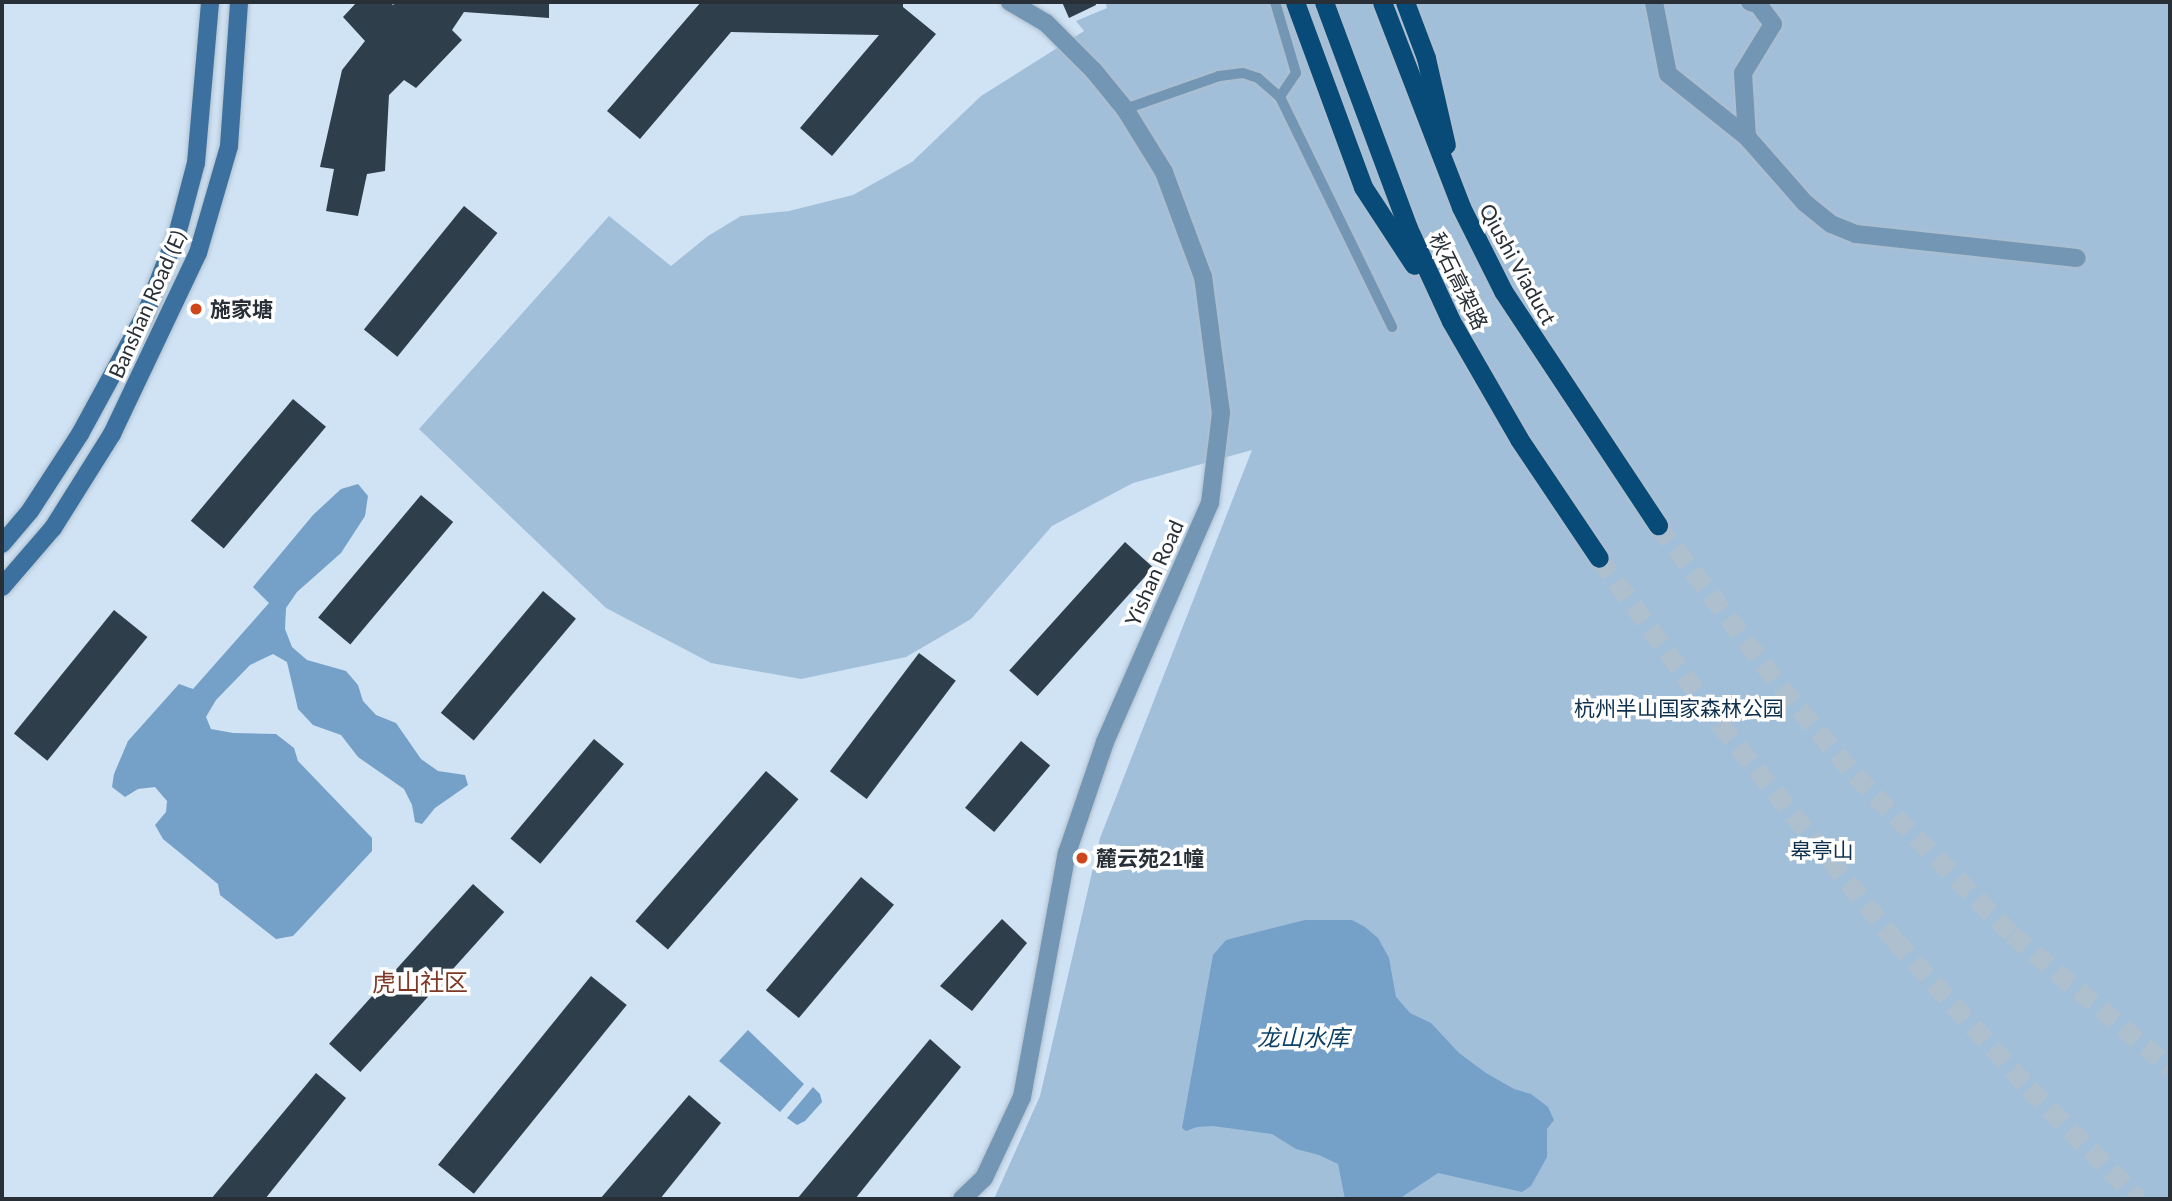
<!DOCTYPE html>
<html>
<head>
<meta charset="utf-8">
<style>
  body { margin:0 }
  #map { position:relative; width:2172px; height:1201px; overflow:hidden; background:#d0e3f4; font-family:Lato,"Noto Sans SC",sans-serif }
  div>[style] { position:absolute }
  [style*='--x'] { left:calc(var(--x)*1px); top:calc(var(--y)*1px); width:calc(var(--w)*1px); rotate:calc(var(--a)*1deg) }
  .green>* { inset:0; background:#a2bfda }
  .water>* { inset:0; background:#75a0c8 }
  .building>* { inset:0; background:#2f3e4b; transform-origin:0 0 }
  .trunk-tunnel>* { height:19px; margin-top:-9.5px; transform-origin:0; background:repeating-linear-gradient(90deg,#aebfce 0 19px,transparent 0 29px) }
  .roads { filter:drop-shadow(0 0 2px #aebfce) drop-shadow(0 0 2px #aebfce) }
  .service>* { height:10px; margin:-5px; padding:0 5px; transform-origin:5px; border-radius:5px; background:#7396b5 }
  .minor>* { height:18px; margin:-9px; padding:0 9px; transform-origin:9px; border-radius:9px; background:#7396b5 }
  .secondary>* { height:18px; margin:-9px; padding:0 9px; transform-origin:9px; border-radius:9px; background:#3c719f }
  .trunk>* { height:19px; margin:-9.5px; padding:0 9.5px; transform-origin:9.5px; border-radius:9.5px; background:#084a78 }
  .dots>* { width:19px; height:19px; translate:-50% -50%; box-sizing:border-box; border:4px solid #fff; border-radius:50% }
  span { translate:-50% -50%; white-space:nowrap; text-align:center; line-height:1.15; -webkit-text-stroke:7px #fff; paint-order:stroke }
  .street-label { font-size:21px; color:#282f36 }
  .poi-label { font-size:21px; color:#282f36; font-weight:700 }
  .left { translate:0 -50%; text-align:left }
  .park-label { font-size:21px; color:#0e304c }
  .water-label { font-size:23px; color:#0e4168; font-style:italic }
  .quarter-label { font-size:24px; color:#7d3926 }
  .frame { position:absolute; inset:0; border:4px solid #282f36; pointer-events:none }
</style>
</head>
<body>
<div id="map">
  <div class="green">
    <div style="clip-path:polygon(1105px 2px,2170px 2px,2170px 1199px,994px 1199px,1040px 1096px,1100px 838px,1252px 450px,1133px 483px,1052px 526px,971px 619px,906px 657px,801px 679px,711px 663px,606px 608px,419px 429px,609px 216px,671px 266px,708px 236px,741px 216px,789px 211px,853px 195px,912px 162px,981px 96px,1084px 31px,1076px 21px,1107px 8px)"></div>
  </div>
  <div class="water">
    <div style="clip-path:polygon(358px 484px,368px 496px,365px 516px,341px 553px,297px 592px,286px 608px,285px 629px,292px 647px,307px 660px,346px 671px,358px 685px,363px 701px,376px 715px,396px 723px,421px 759px,438px 771px,465px 775px,468px 785px,435px 808px,422px 824px,415px 822px,412px 805px,404px 789px,358px 757px,341px 735px,313px 725px,298px 709px,287px 662px,273px 654px,250px 665px,216px 700px,206px 717px,211px 729px,233px 733px,276px 734px,294px 748px,298px 761px,372px 838px,372px 851px,293px 936px,276px 939px,220px 895px,218px 884px,163px 839px,155px 825px,166px 812px,167px 801px,155px 787px,138px 789px,125px 797px,112px 787px,114px 774px,128px 741px,179px 684px,193px 689px,269px 603px,253px 587px,313px 515px,341px 489px)"></div>
    <div style="clip-path:polygon(1305px 920px,1352px 920px,1365px 927px,1378px 938px,1389px 958px,1396px 997px,1410px 1013px,1431px 1023px,1459px 1053px,1486px 1073px,1514px 1089px,1531px 1094px,1548px 1107px,1554px 1120px,1547px 1129px,1547px 1157px,1531px 1186px,1522px 1192px,1438px 1173px,1399px 1199px,1345px 1199px,1338px 1164px,1319px 1155px,1296px 1149px,1272px 1134px,1213px 1126px,1197px 1127px,1186px 1131px,1182px 1128px,1213px 955px,1226px 940px)"></div>
    <div style="clip-path:polygon(748px 1030px,804px 1084px,780px 1112px,719px 1061px)"></div>
    <div style="clip-path:polygon(813px 1087px,820px 1094px,822px 1102px,805px 1121px,797px 1125px,787px 1118px)"></div>
  </div>
  <div class="building">
    <div style="clip-path:polygon(357px 2px,390px 2px,393px 5px,396px 2px,549px 2px,549px 18px,464px 12px,452px 30px,462px 40px,416px 88px,404px 80px,389px 95px,385px 171px,367px 174px,358px 216px,326px 211px,334px 169px,320px 167px,342px 70px,365px 41px,343px 17px)"></div>
    <div style="clip-path:polygon(701px 2px,903px 2px,903px 7px,936px 34px,832px 156px,800px 128px,879px 35px,731px 32px,640px 139px,607px 111px)"></div>
    <div style="clip-path:polygon(1062px 2px,1095px 2px,1096px 5px,1069px 18px)"></div>
    <div style="left:464px;top:206px;width:43px;height:159px;rotate:39deg"></div>
    <div style="left:293px;top:399px;width:43px;height:159px;rotate:40deg"></div>
    <div style="left:421px;top:495px;width:42px;height:160px;rotate:40deg"></div>
    <div style="left:1125px;top:542px;width:38px;height:173px;rotate:42deg"></div>
    <div style="left:543px;top:591px;width:43px;height:159px;rotate:40deg"></div>
    <div style="left:114px;top:610px;width:43px;height:159px;rotate:39deg"></div>
    <div style="left:919px;top:653px;width:46px;height:148px;rotate:37deg"></div>
    <div style="left:594px;top:739px;width:39px;height:130px;rotate:40deg"></div>
    <div style="left:1021px;top:741px;width:38px;height:87px;rotate:40deg"></div>
    <div style="left:766px;top:771px;width:43px;height:199px;rotate:41deg"></div>
    <div style="left:861px;top:877px;width:43px;height:148px;rotate:40deg"></div>
    <div style="left:473px;top:884px;width:42px;height:215px;rotate:42deg"></div>
    <div style="clip-path:polygon(1002px 919px,1027px 943px,972px 1011px,940px 986px)"></div>
    <div style="left:591px;top:976px;width:46px;height:243px;rotate:39deg"></div>
    <div style="clip-path:polygon(930px 1039px,961px 1067px,855px 1199px,797px 1199px)"></div>
    <div style="clip-path:polygon(316px 1073px,346px 1098px,265px 1199px,211px 1199px)"></div>
    <div style="clip-path:polygon(689px 1095px,721px 1123px,660px 1199px,600px 1199px)"></div>
  </div>
  <div class="trunk-tunnel">
    <div style="--x:1658;--y:525;--w:203;--a:52.8"></div>
    <div style="--x:1781;--y:687;--w:115;--a:49.9"></div>
    <div style="--x:1855;--y:775;--w:223;--a:45.4"></div>
    <div style="--x:2012;--y:934;--w:207;--a:40.1"></div>
    <div style="--x:1599;--y:558;--w:205;--a:53.9"></div>
    <div style="--x:1720;--y:724;--w:278;--a:51"></div>
    <div style="--x:1895;--y:940;--w:200;--a:47.8"></div>
    <div style="--x:2029;--y:1088;--w:156;--a:45.3"></div>
  </div>
  <div class="roads">
    <div class="service">
      <div style="--x:1275;--y:2;--w:74;--a:73.5"></div>
      <div style="--x:1296;--y:73;--w:29;--a:124"></div>
      <div style="--x:1125;--y:109;--w:100;--a:-19.3"></div>
      <div style="--x:1219;--y:76;--w:24;--a:-7"></div>
      <div style="--x:1243;--y:73;--w:16;--a:18"></div>
      <div style="--x:1258;--y:78;--w:29;--a:41"></div>
      <div style="--x:1280;--y:97;--w:256;--a:64"></div>
    </div>
    <div class="minor">
      <div style="--x:1654;--y:2;--w:73;--a:79"></div>
      <div style="--x:1668;--y:74;--w:101;--a:38.6"></div>
      <div style="--x:1747;--y:137;--w:88;--a:48.7"></div>
      <div style="--x:1805;--y:203;--w:33;--a:39"></div>
      <div style="--x:1831;--y:224;--w:27;--a:22"></div>
      <div style="--x:1856;--y:234;--w:222;--a:6.2"></div>
      <div style="--x:1747;--y:137;--w:64;--a:-93.6"></div>
      <div style="--x:1743;--y:73;--w:57;--a:-58.5"></div>
      <div style="--x:1773;--y:24;--w:25;--a:-127"></div>
      <div style="--x:1758;--y:4;--w:8;--a:-166"></div>
      <div style="--x:962;--y:1199;--w:30;--a:-44"></div>
      <div style="--x:984;--y:1178;--w:89;--a:-64.9"></div>
      <div style="--x:1022;--y:1097;--w:248;--a:-79.6"></div>
      <div style="--x:1067;--y:853;--w:117;--a:-71.1"></div>
      <div style="--x:1105;--y:742;--w:261;--a:-66.3"></div>
      <div style="--x:1210;--y:503;--w:91;--a:-83"></div>
      <div style="--x:1221;--y:413;--w:137;--a:-97.5"></div>
      <div style="--x:1203;--y:277;--w:112;--a:-110.4"></div>
      <div style="--x:1164;--y:172;--w:74;--a:-121.8"></div>
      <div style="--x:1125;--y:109;--w:49;--a:-129.2"></div>
      <div style="--x:1094;--y:71;--w:68;--a:-135"></div>
      <div style="--x:1046;--y:23;--w:42;--a:-149.7"></div>
    </div>
    <div class="secondary">
      <div style="--x:2;--y:544;--w:43;--a:-49.7"></div>
      <div style="--x:30;--y:511;--w:92;--a:-57"></div>
      <div style="--x:80;--y:434;--w:138;--a:-61.4"></div>
      <div style="--x:146;--y:313;--w:88;--a:-68.7"></div>
      <div style="--x:178;--y:231;--w:70;--a:-75.2"></div>
      <div style="--x:196;--y:163;--w:162;--a:-85"></div>
      <div style="--x:2;--y:587;--w:78;--a:-49.2"></div>
      <div style="--x:53;--y:528;--w:111;--a:-57.9"></div>
      <div style="--x:112;--y:434;--w:200;--a:-64.6"></div>
      <div style="--x:198;--y:253;--w:111;--a:-73.8"></div>
      <div style="--x:229;--y:146;--w:144;--a:-86"></div>
    </div>
    <div class="trunk">
      <div style="--x:1295;--y:2;--w:197;--a:69.8"></div>
      <div style="--x:1363;--y:187;--w:93;--a:56.8"></div>
      <div style="--x:1324;--y:2;--w:241;--a:69.6"></div>
      <div style="--x:1408;--y:228;--w:102;--a:65.2"></div>
      <div style="--x:1451;--y:321;--w:136;--a:60"></div>
      <div style="--x:1519;--y:439;--w:143;--a:56.1"></div>
      <div style="--x:1382;--y:2;--w:220;--a:68.9"></div>
      <div style="--x:1461;--y:207;--w:94;--a:63.4"></div>
      <div style="--x:1503;--y:291;--w:281;--a:56.5"></div>
      <div style="--x:1405;--y:2;--w:60;--a:69.4"></div>
      <div style="--x:1426;--y:58;--w:89;--a:77.1"></div>
    </div>
  </div>
  <div class="dots">
    <div style="left:196px;top:309px;background:#ce461a"></div>
    <div style="left:1082px;top:858px;background:#ce461a"></div>
  </div>
  <div class="street-label">
    <span style="left:1518px;top:264px;rotate:61deg">Qiushi Viaduct</span>
    <span style="left:1459px;top:281px;rotate:64deg">秋石高架路</span>
    <span style="left:147px;top:304px;rotate:-66deg">Banshan Road (E)</span>
    <span style="left:1154px;top:573px;rotate:-66deg">Yishan Road</span>
  </div>
  <div class="poi-label">
    <span class="left" style="left:210px;top:309px">施家塘</span>
    <span class="left" style="left:1096px;top:858px">麓云苑21幢</span>
  </div>
  <div class="park-label">
    <span style="left:1679px;top:708px">杭州半山国家森林公园</span>
    <span style="left:1822px;top:850px">皋亭山</span>
  </div>
  <div class="water-label">
    <span style="left:1303px;top:1037px">龙山水库</span>
  </div>
  <div class="quarter-label">
    <span style="left:420px;top:982px">虎山社区</span>
  </div>
  <div class="frame"></div>
</div>
</body>
</html>
